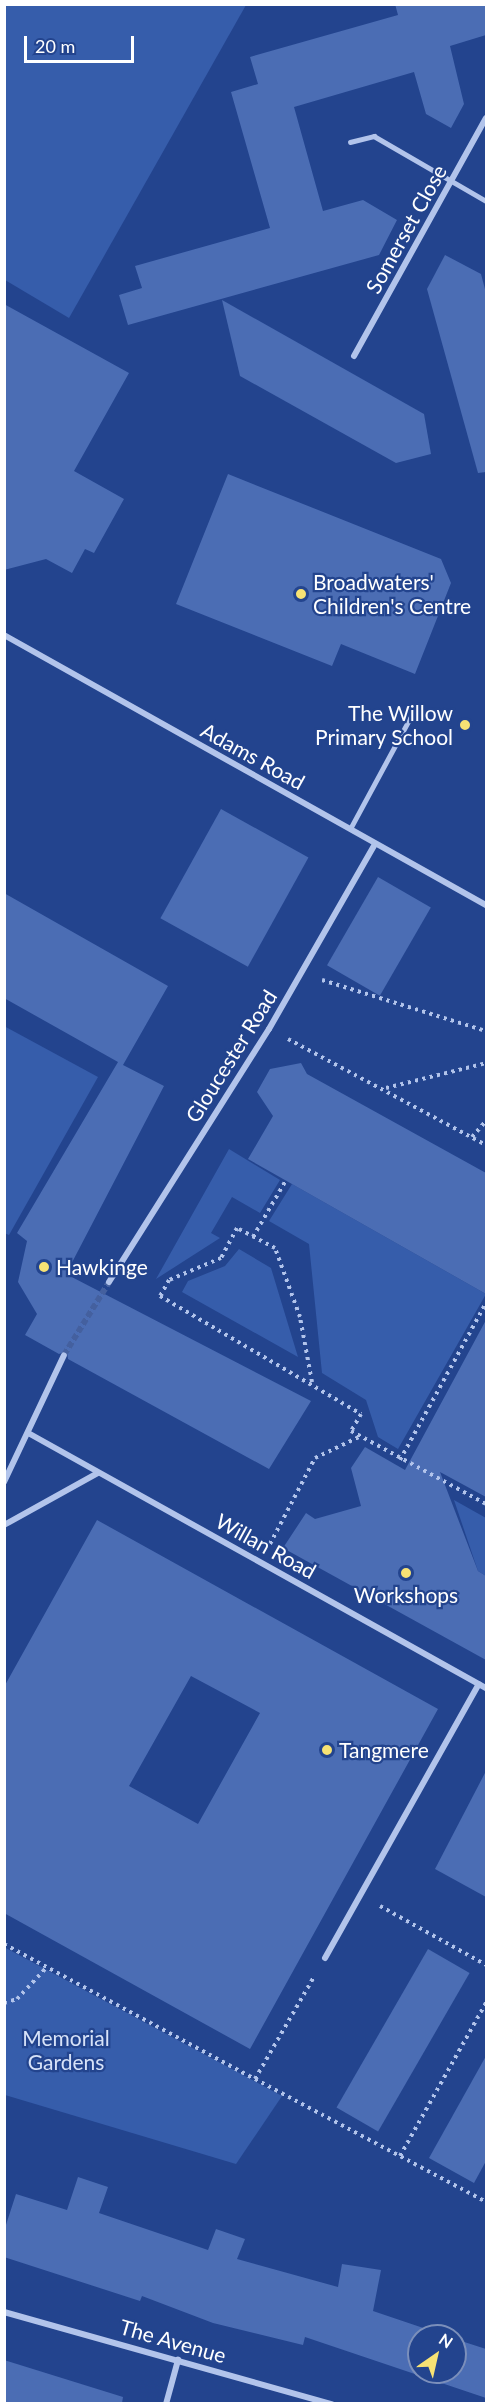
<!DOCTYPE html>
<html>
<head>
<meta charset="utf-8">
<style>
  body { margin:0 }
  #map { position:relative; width:491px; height:2408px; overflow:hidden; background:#23448e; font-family:Lato,sans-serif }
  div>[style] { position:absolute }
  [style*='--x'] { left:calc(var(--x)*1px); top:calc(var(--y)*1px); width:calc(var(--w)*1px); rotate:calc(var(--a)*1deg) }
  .green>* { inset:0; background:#365dab }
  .building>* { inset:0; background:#4b6db4; transform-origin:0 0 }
  .minor-tunnel>* { height:6px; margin-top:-3px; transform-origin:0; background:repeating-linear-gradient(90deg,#44609f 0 6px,transparent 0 9px) }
  .path>* { height:4px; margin-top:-2px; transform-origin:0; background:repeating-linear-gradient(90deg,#b2c4eb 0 3px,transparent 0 7.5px) }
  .service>* { height:4.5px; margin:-2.25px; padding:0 2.25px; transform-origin:2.25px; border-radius:2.25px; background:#b2c4eb }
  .minor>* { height:6px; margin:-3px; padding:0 3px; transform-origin:3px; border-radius:3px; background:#b2c4eb }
  .dots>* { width:16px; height:16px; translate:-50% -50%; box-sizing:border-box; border:3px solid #23448e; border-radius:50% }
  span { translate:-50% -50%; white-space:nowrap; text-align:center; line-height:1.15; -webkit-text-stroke:4.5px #23448e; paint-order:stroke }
  .street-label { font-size:21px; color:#fff }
  .poi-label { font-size:21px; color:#fff }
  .left { translate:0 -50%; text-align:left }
  .right { translate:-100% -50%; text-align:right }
  .park-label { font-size:21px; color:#d7e2f8 }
  .frame { position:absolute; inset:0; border:6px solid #fff; pointer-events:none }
  .north { position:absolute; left:407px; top:2324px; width:60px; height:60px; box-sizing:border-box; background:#23448e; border:2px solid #7b8fbb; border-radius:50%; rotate:34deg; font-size:16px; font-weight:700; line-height:24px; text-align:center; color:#fff }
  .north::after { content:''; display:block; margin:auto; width:21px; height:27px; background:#f7e274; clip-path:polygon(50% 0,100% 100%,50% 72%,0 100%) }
  .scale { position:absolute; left:24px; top:36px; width:110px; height:27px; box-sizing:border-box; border:3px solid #fff; border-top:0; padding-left:8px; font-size:18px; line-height:21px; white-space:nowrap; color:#fff; -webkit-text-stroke:4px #23448e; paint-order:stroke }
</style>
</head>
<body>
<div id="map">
  <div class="green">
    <div style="clip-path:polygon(4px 5px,246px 5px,69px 318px,5px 280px)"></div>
    <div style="clip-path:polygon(4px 1026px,98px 1077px,9px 1235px,4px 1233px)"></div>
    <div style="clip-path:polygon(229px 1149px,280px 1180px,260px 1213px,232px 1197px,211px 1233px,220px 1238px,156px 1279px)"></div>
    <div style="clip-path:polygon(292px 1184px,486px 1294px,398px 1449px,378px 1437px,366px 1400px,322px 1373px,309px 1244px,269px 1221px)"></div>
    <div style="clip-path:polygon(239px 1249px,271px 1268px,298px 1357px,182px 1292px,188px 1281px,225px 1266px)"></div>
    <div style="clip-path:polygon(454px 1500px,486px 1518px,486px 1576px,478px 1571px)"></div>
    <div style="clip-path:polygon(4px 1947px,282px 2096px,236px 2164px,5px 2095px)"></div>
  </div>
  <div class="building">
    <div style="clip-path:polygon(395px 4px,486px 4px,486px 35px,450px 46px,464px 104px,451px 128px,426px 114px,414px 72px,294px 107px,323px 211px,363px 200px,397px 220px,379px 255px,128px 325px,119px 295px,142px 288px,135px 266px,270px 228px,231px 92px,258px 84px,250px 57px,398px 15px)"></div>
    <div style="clip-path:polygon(445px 255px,481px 274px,486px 293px,486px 472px,478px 473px,427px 289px)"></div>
    <div style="clip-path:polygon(222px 300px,424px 414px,431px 454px,396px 463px,240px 376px)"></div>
    <div style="clip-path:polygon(4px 304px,129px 373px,74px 471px,124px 499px,94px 553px,85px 549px,72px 573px,46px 559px,4px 570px)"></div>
    <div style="clip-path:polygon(228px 474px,441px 559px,451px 583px,415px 674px,341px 644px,332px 666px,176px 604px)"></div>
    <div style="left:221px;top:809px;width:100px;height:125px;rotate:29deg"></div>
    <div style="left:378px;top:877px;width:61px;height:102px;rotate:30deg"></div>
    <div style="clip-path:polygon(4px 893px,168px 986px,123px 1065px,164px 1086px,66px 1274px,311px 1401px,269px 1469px,68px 1359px,67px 1351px,59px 1354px,25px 1335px,37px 1314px,18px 1282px,27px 1241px,17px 1233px,118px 1062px,4px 998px)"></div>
    <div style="clip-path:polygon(301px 1063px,307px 1074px,486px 1173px,486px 1294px,248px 1159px,273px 1116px,257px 1092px,270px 1069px)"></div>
    <div style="clip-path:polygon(486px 1320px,486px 1497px,440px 1472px,478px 1571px,486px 1576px,486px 1660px,283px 1548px,306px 1513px,315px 1519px,361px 1506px,351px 1468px,365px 1447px,405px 1470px)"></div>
    <div style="clip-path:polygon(evenodd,97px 1520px,438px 1709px,250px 2049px,4px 1913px,4px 1687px,97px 1520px,191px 1676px,260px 1713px,198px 1824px,129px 1786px,191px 1676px)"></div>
    <div style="clip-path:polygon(486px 1771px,486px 1897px,435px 1869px)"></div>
    <div style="left:428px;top:1949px;width:48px;height:183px;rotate:30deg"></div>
    <div style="clip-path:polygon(486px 2056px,486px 2161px,474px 2183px,429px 2158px)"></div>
    <div style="clip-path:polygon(78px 2177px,108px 2187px,99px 2213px,208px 2250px,216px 2229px,245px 2239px,237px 2259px,338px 2287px,342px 2264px,381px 2270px,373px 2311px,447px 2336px,419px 2336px,419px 2372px,455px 2372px,455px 2339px,486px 2349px,486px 2398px,305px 2337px,303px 2345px,213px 2323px,142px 2296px,140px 2301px,4px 2257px,4px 2231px,16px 2194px,67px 2210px)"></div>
    <div style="clip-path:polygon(4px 2360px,123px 2397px,122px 2403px,4px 2403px)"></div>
  </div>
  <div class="minor-tunnel">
    <div style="--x:64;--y:1355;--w:86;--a:-58.3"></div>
  </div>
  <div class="path">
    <div style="--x:322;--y:980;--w:172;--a:17.3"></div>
    <div style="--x:288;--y:1039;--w:225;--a:28.2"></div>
    <div style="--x:386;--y:1088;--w:103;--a:-14"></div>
    <div style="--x:472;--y:1137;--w:21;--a:-49"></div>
    <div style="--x:253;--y:1237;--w:66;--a:-59.9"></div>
    <div style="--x:312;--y:1382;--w:66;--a:-100.5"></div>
    <div style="--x:300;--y:1317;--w:73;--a:-109.9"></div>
    <div style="--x:275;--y:1248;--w:43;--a:-152.2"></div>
    <div style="--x:237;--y:1228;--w:34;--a:118"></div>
    <div style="--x:221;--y:1258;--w:56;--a:157.1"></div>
    <div style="--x:169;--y:1280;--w:18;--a:119"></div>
    <div style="--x:160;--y:1296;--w:233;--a:30.4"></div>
    <div style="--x:361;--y:1414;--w:20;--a:120"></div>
    <div style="--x:351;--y:1431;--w:153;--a:28.4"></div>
    <div style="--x:400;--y:1460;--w:179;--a:-61.3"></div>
    <div style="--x:270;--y:1544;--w:97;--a:-62.4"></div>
    <div style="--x:315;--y:1458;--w:49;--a:-25.5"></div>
    <div style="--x:380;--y:1906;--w:121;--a:29.1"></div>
    <div style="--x:4;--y:1944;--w:285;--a:28.3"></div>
    <div style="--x:255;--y:2079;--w:118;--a:-60"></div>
    <div style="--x:4;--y:2003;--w:14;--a:-17"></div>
    <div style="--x:17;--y:1999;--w:44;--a:-46.8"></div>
    <div style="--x:255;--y:2079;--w:262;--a:28"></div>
    <div style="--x:400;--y:2156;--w:176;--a:-60.7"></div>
  </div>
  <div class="service">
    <div style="--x:350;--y:142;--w:25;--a:-14"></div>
    <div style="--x:374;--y:136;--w:129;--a:30.1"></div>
    <div style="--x:350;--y:829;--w:139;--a:-61.6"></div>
  </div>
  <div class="minor">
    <div style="--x:354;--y:356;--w:272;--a:-61"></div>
    <div style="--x:4;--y:635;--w:552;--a:29.26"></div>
    <div style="--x:109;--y:1282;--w:299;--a:-57.7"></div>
    <div style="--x:269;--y:1029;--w:213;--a:-60.2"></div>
    <div style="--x:30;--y:1434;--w:522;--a:29.12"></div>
    <div style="--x:4;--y:1482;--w:140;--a:-64.7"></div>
    <div style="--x:4;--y:1525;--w:107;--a:-29"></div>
    <div style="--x:325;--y:1958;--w:314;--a:-60.7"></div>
    <div style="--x:4;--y:2312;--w:341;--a:15.7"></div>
    <div style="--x:166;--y:2404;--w:46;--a:-74.7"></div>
  </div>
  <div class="dots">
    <div style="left:301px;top:594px;background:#f7e274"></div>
    <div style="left:465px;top:725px;background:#f7e274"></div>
    <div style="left:44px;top:1267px;background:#f7e274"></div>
    <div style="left:406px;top:1573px;background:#f7e274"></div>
    <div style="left:327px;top:1750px;background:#f7e274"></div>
  </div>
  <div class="street-label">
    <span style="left:406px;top:229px;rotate:-61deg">Somerset Close</span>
    <span style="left:253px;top:756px;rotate:29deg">Adams Road</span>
    <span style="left:231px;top:1056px;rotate:-58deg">Gloucester Road</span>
    <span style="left:266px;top:1546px;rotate:29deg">Willan Road</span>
    <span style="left:173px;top:2341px;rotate:16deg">The Avenue</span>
  </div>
  <div class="poi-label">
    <span class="left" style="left:313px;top:594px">Broadwaters'<br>Children's Centre</span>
    <span class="right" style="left:453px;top:725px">The Willow<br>Primary School</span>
    <span class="left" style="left:56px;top:1267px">Hawkinge</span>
    <span style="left:406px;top:1595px">Workshops</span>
    <span class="left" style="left:339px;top:1750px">Tangmere</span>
  </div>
  <div class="park-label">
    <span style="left:66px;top:2050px">Memorial<br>Gardens</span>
  </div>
  <div class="frame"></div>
  <div class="north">N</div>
  <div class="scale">20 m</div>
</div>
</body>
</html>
